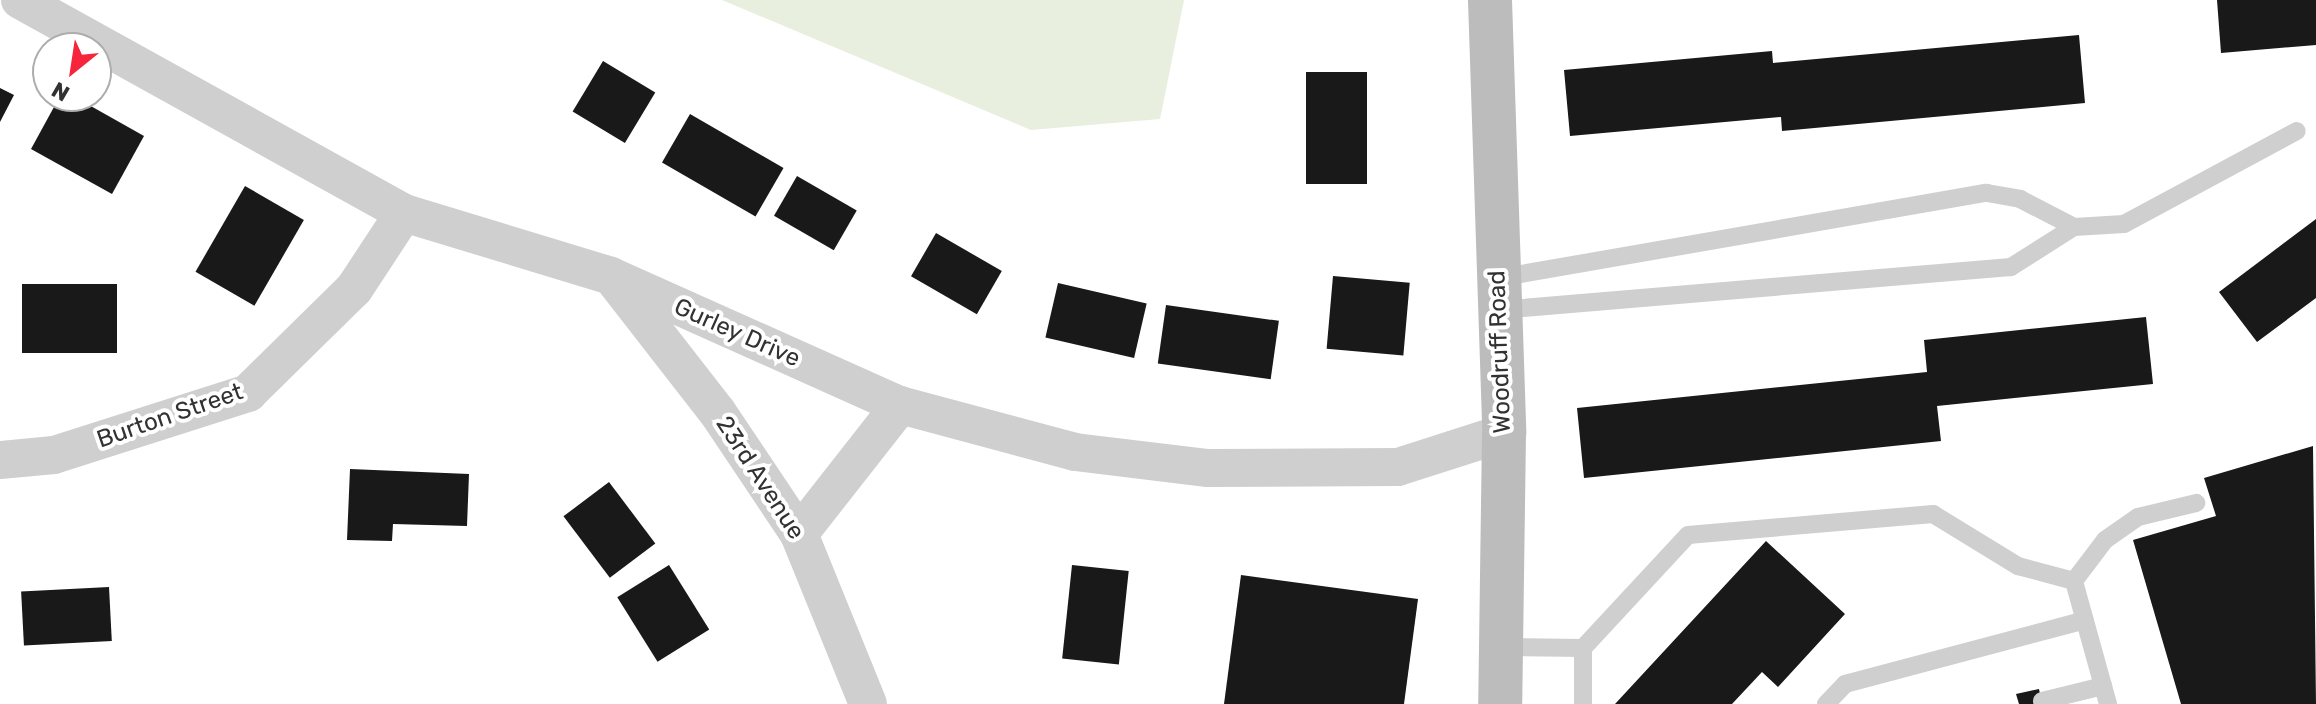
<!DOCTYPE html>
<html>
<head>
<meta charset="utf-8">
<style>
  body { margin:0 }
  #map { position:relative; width:2316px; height:704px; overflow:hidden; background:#fff; font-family:Rubik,sans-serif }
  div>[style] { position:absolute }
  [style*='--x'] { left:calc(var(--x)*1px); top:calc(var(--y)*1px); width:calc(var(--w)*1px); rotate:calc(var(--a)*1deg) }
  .green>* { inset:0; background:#e8efdf }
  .building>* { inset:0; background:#191919; transform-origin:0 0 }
  .lane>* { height:18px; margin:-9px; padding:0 9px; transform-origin:9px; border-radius:9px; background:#cfcfcf }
  .street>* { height:38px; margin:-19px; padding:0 19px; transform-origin:19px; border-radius:19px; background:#cfcfcf }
  .secondary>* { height:44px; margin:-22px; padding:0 22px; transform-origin:22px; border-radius:22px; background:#bcbcbc }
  span { translate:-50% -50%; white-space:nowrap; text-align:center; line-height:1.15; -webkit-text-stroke:8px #fff; paint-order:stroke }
  .street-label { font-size:24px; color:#323232 }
  .north { position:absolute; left:32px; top:32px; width:80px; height:80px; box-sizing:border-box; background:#fff; border:2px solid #adadad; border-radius:50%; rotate:210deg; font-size:22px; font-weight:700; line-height:32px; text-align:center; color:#323232 }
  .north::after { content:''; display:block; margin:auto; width:28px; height:36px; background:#f7253b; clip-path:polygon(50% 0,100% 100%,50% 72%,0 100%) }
</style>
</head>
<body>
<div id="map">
  <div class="green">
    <div style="clip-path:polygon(722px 0,1184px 0,1160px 119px,1031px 130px)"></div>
  </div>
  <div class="building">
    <div style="clip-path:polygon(2217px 0,2316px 0,2316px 45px,2221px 53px)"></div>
    <div style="clip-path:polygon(2079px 35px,2085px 103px,1782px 131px,1781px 117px,1570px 136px,1564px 70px,1772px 51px,1773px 63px)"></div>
    <div style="left:603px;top:61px;width:61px;height:59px;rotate:31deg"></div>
    <div style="left:1306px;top:72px;width:61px;height:112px"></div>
    <div style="clip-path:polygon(0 88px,14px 95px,0 122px)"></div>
    <div style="clip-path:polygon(60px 96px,73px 96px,144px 136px,112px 194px,31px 149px)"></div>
    <div style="left:690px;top:114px;width:108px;height:56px;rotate:30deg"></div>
    <div style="left:797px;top:176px;width:69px;height:46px;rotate:30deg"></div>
    <div style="left:245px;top:186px;width:68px;height:99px;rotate:30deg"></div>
    <div style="clip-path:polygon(2316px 219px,2316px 298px,2257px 342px,2219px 292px)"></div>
    <div style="left:936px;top:233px;width:76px;height:50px;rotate:30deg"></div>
    <div style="left:1333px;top:276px;width:77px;height:73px;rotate:5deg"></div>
    <div style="left:1058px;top:283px;width:91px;height:56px;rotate:13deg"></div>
    <div style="left:22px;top:284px;width:95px;height:69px"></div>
    <div style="left:1166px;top:305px;width:114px;height:59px;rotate:8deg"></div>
    <div style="clip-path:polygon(2146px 317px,2153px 384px,1937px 406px,1941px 441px,1584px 478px,1577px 408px,1927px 372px,1924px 340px)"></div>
    <div style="clip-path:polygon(2313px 446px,2316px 704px,2181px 704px,2133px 540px,2216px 516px,2204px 478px)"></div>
    <div style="clip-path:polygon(350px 469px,469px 474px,467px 526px,393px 524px,392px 541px,347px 540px)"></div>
    <div style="left:609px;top:482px;width:77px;height:57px;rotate:53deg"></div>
    <div style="clip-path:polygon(1766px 541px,1845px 614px,1778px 687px,1762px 672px,1732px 704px,1615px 704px)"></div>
    <div style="left:669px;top:565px;width:76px;height:61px;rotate:58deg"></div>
    <div style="left:1072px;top:565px;width:57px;height:94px;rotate:6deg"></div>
    <div style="clip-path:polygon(1241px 575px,1418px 599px,1404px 704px,1224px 704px)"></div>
    <div style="left:109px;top:587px;width:54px;height:88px;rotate:87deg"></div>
    <div style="clip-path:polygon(2039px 689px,2042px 704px,2019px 704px,2016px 694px)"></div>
  </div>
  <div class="lane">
    <div style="--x:2074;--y:227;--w:50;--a:-3.4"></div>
    <div style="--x:2124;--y:224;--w:196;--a:-28.3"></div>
    <div style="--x:1498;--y:278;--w:496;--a:-9.9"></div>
    <div style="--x:1987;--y:193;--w:34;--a:10"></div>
    <div style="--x:2020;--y:199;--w:61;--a:27.4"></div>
    <div style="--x:2074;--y:227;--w:75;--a:147.6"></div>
    <div style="--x:2011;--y:267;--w:514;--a:175.2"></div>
    <div style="--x:1501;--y:647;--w:82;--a:0.7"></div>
    <div style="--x:1583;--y:648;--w:56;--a:90"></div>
    <div style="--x:1583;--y:648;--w:154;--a:-47.1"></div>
    <div style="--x:1688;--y:535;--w:246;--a:-4.9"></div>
    <div style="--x:1933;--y:514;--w:100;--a:31.5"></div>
    <div style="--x:2018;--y:566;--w:58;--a:15"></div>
    <div style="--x:2042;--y:701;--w:63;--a:-13.8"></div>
    <div style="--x:1826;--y:704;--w:28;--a:-46"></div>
    <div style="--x:1845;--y:684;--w:248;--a:-14.9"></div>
    <div style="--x:2108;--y:704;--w:128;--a:-105.5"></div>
    <div style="--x:2074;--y:581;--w:51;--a:-52.9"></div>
    <div style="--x:2105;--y:540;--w:40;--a:-34.9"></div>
    <div style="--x:2138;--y:517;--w:60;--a:-13.6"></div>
  </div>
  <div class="street">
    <div style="--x:20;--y:0;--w:439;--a:29"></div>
    <div style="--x:404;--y:213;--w:216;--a:16.9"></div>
    <div style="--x:611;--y:276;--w:316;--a:24.1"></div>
    <div style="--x:900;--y:405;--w:181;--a:15"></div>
    <div style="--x:1075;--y:452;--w:134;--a:6.9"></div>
    <div style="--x:1208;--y:468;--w:190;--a:-0.3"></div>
    <div style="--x:1398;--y:467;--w:111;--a:-17.8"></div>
    <div style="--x:616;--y:282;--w:166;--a:52.1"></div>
    <div style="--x:718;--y:413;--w:146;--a:56.2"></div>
    <div style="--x:799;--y:534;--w:183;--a:67.9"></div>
    <div style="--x:0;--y:460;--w:54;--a:-5.3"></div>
    <div style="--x:54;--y:455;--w:204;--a:-17.7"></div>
    <div style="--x:248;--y:393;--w:148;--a:-44.5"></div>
    <div style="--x:354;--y:289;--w:91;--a:-56.7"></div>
    <div style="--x:799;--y:534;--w:164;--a:-51.9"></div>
  </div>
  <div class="secondary">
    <div style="--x:1490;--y:0;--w:433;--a:88.1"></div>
    <div style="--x:1504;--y:433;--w:271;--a:90.8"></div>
  </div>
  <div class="street-label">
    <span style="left:737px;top:333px;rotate:24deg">Gurley Drive</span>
    <span style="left:1500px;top:352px;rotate:-92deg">Woodruff Road</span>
    <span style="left:170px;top:416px;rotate:-19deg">Burton Street</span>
    <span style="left:760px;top:478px;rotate:57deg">23rd Avenue</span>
  </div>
  <div class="north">N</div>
</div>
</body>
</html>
